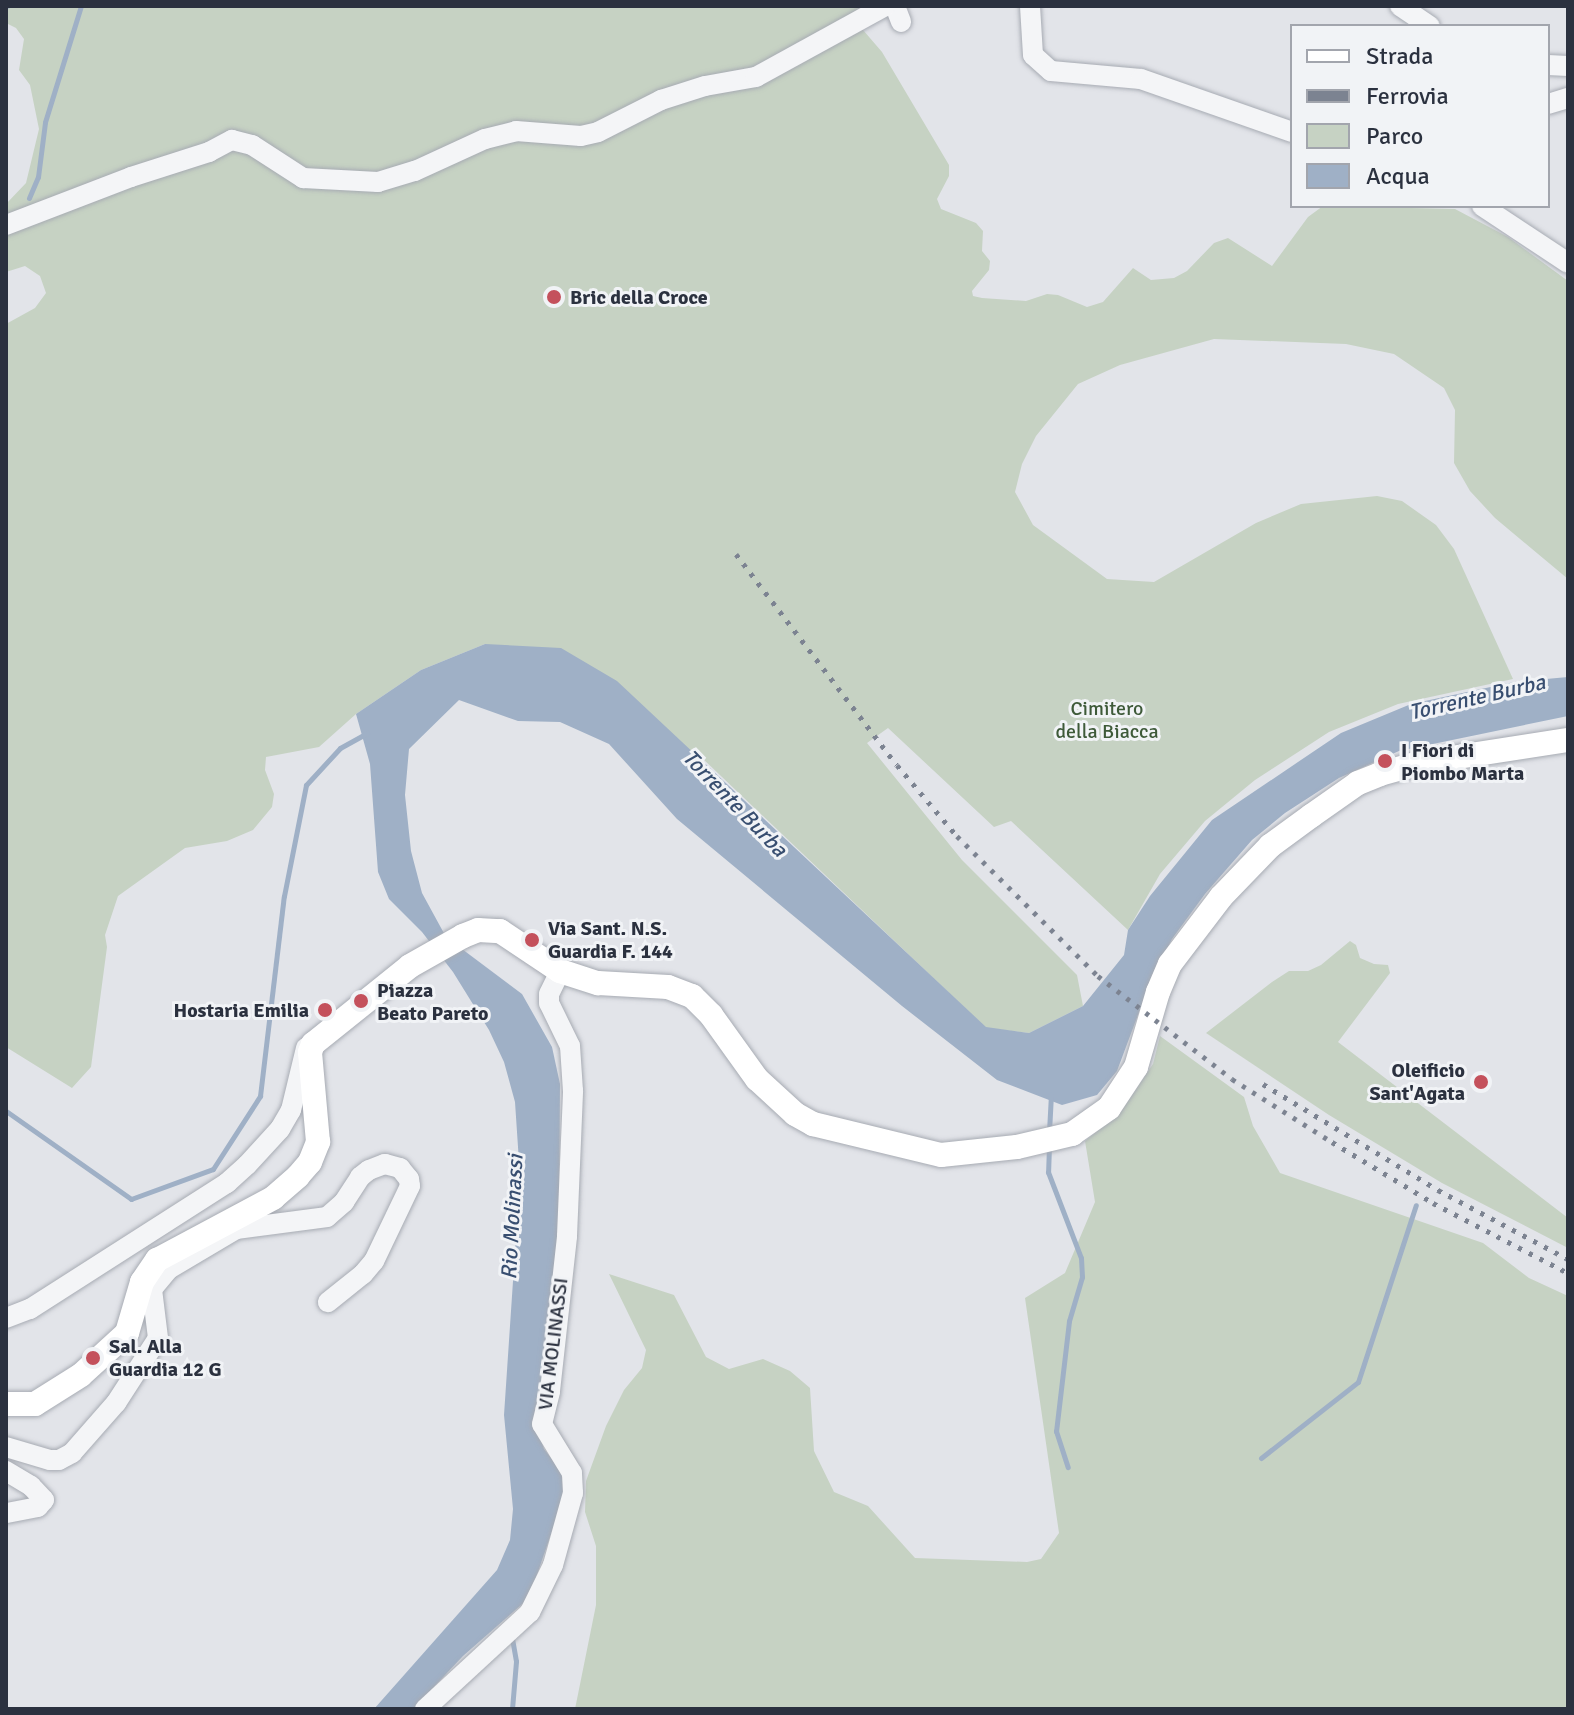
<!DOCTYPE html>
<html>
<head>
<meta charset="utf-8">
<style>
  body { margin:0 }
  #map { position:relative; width:1574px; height:1715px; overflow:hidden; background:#e2e4e9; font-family:Signika,sans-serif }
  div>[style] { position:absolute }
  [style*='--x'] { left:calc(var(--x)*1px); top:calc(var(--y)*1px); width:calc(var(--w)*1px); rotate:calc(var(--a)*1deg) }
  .green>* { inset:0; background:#c6d2c3 }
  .water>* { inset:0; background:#9fb0c6 }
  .stream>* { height:5px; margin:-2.5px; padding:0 2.5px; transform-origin:2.5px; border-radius:2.5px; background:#9fb0c6 }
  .roads { filter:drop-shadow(0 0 2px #a7abb3) drop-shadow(0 0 2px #a7abb3) }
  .minor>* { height:20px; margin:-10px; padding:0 10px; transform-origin:10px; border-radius:10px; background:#f4f5f7 }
  .major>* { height:24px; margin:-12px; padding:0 12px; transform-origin:12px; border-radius:12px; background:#fff }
  .rail>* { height:5px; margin-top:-2.5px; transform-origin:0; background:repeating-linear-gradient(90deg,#7c8391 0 4px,transparent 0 12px) }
  .dots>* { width:22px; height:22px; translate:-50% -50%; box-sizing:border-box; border:4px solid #f1f3f6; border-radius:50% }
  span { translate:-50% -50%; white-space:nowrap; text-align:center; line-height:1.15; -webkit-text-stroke:6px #f1f3f6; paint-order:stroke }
  .poi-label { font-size:20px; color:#2b313f; font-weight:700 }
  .left { translate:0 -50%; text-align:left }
  .right { translate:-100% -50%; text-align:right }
  .park-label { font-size:20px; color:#3e5a39 }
  .street-label { font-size:20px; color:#2b313f }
  .water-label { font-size:22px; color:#384e70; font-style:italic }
  .frame { position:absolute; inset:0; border:8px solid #2b313f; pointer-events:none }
  .legend { position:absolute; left:1290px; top:24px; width:260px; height:184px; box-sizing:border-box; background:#f1f3f6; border:2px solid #a2a5ad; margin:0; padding:10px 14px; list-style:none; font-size:24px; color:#2b313f }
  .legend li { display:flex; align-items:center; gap:16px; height:40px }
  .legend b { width:40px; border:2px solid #a2a5ad }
</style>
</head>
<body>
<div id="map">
  <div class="green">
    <div style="clip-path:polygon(6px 6px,863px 6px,851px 16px,882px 52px,949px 165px,949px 176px,937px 199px,941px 209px,976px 223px,983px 231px,982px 251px,990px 261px,989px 270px,972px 291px,973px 296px,982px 298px,1026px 301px,1047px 294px,1058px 295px,1087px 307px,1103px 302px,1133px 268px,1151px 280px,1174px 278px,1187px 271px,1214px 243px,1228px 238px,1272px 266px,1308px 217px,1323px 206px,1455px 209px,1508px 237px,1568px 281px,1568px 579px,1495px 518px,1470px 491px,1454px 463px,1455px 410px,1444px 388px,1394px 354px,1346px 344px,1214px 339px,1120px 365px,1078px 384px,1036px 436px,1022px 464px,1015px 492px,1033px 525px,1107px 579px,1154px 582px,1256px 523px,1301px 504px,1377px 496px,1402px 501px,1436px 525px,1454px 549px,1513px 679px,1398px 704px,1329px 732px,1255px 780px,1205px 821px,1160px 874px,1128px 930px,1011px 821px,994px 827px,888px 728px,867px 743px,962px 860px,1077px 975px,1083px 1006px,1029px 1033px,986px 1028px,701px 757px,485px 644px,421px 670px,356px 714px,319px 747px,266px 757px,265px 770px,274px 794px,272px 807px,253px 830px,227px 841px,185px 848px,118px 896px,105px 935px,107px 947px,91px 1067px,72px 1088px,6px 1047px,6px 324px,35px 308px,46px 293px,40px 276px,25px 266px,6px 272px,6px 204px,26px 183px,39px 129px,30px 85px,19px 70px,24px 39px,16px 28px,6px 23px)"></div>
    <div style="clip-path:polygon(1350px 941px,1356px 945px,1360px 958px,1374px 964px,1388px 965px,1390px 973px,1338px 1042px,1568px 1218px,1568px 1248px,1442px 1183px,1329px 1115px,1206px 1033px,1272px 982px,1289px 971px,1308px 971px,1321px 965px)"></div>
    <div style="clip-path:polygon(1160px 1036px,1244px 1097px,1253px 1126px,1280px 1173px,1483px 1243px,1529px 1278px,1568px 1296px,1568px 1709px,575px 1709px,596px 1605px,596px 1546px,585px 1512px,586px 1481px,606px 1426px,624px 1390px,642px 1368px,646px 1350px,609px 1274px,674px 1295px,706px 1357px,729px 1369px,763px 1359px,790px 1371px,810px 1388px,814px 1451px,834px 1492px,868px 1506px,915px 1558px,1027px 1562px,1041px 1559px,1059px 1533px,1025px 1298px,1065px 1273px,1095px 1202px,1085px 1141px,1120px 1113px,1153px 1064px)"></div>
  </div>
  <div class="water">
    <div style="clip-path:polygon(485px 644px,561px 648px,617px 681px,986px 1027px,1029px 1033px,1083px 1006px,1124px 955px,1128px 930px,1150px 896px,1212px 820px,1341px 733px,1411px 704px,1514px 682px,1568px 677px,1568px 716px,1399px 751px,1339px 778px,1285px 813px,1252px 840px,1205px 894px,1172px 939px,1151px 980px,1117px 1071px,1097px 1095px,1062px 1105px,997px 1080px,902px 1006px,677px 819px,609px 744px,560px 722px,518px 721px,459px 700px,409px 749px,405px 795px,411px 851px,422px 893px,446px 937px,522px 994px,552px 1047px,560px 1084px,559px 1238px,536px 1425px,544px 1449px,566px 1477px,562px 1502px,529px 1598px,463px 1656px,413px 1709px,374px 1709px,497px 1570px,510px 1540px,513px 1509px,504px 1415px,520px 1177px,515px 1102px,504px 1062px,489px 1030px,453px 972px,422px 932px,389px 899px,378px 872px,370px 764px,356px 714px,421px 670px)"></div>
  </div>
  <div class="stream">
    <div style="--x:6;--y:6;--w:1;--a:0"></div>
    <div style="--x:29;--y:198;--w:23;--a:-67"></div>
    <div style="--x:38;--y:177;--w:55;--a:-82.7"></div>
    <div style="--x:45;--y:122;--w:121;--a:-72.8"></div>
    <div style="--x:6;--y:1111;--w:153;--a:35.1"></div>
    <div style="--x:131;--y:1199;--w:87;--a:-20.1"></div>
    <div style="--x:213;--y:1169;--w:87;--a:-57.2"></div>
    <div style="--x:260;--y:1096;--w:201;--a:-83.2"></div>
    <div style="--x:284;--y:896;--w:113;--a:-78.8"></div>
    <div style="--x:306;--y:785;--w:50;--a:-47.4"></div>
    <div style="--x:340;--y:748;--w:31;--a:-29"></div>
    <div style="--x:1049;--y:1132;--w:38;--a:-87"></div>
    <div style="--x:1049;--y:1146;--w:26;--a:92"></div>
    <div style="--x:1048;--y:1172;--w:92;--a:69"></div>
    <div style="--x:1081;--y:1258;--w:19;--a:87"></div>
    <div style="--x:1082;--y:1277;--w:46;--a:106.5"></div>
    <div style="--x:1069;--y:1321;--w:111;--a:96.7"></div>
    <div style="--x:1056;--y:1431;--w:38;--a:72"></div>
    <div style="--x:1261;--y:1458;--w:123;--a:-38.1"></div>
    <div style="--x:1358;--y:1382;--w:186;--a:-71.9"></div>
    <div style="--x:512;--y:1709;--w:48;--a:-85.2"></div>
    <div style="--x:516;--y:1661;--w:22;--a:-100"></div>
  </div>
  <div class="roads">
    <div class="minor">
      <div style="--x:895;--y:6;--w:17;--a:69"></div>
      <div style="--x:1030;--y:6;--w:49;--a:86.5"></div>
      <div style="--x:1033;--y:55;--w:24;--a:42"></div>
      <div style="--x:1051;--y:71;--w:90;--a:5.1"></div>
      <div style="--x:1141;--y:79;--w:160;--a:19.3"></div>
      <div style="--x:1400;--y:6;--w:36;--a:34"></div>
      <div style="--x:1548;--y:65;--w:20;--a:3"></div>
      <div style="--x:1548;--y:104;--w:21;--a:-17"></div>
      <div style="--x:1482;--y:206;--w:103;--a:33.5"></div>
      <div style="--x:6;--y:225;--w:134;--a:-21"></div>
      <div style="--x:131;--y:177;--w:82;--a:-17.8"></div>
      <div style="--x:209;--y:152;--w:26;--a:-28"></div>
      <div style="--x:232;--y:140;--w:21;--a:14"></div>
      <div style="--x:252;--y:145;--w:61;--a:32.9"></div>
      <div style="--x:303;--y:178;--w:75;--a:3.1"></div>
      <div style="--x:378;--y:182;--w:39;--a:-17"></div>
      <div style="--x:415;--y:171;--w:77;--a:-24.6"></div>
      <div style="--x:485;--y:139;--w:32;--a:-14"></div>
      <div style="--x:516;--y:131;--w:65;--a:4.4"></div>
      <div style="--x:581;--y:136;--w:17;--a:-13"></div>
      <div style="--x:598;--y:132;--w:71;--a:-26.9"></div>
      <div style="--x:661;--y:100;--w:46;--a:-17.7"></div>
      <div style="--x:705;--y:86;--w:52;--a:-10"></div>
      <div style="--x:756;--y:77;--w:147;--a:-28.8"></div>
      <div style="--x:6;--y:1318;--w:26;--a:-21"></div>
      <div style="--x:30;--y:1309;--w:234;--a:-32.6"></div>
      <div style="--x:227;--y:1183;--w:27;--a:-42"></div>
      <div style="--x:247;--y:1165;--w:49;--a:-47.5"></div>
      <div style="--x:280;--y:1129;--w:22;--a:-60"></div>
      <div style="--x:291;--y:1110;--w:64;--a:-76.4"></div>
      <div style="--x:6;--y:1447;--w:46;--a:16.5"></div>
      <div style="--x:50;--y:1460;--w:9;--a:0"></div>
      <div style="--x:59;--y:1460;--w:15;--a:-28"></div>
      <div style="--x:72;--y:1453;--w:67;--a:-48.7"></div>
      <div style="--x:116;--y:1403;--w:77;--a:-57.1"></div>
      <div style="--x:158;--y:1338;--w:49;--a:-97"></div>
      <div style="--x:152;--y:1289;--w:26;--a:-50"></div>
      <div style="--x:169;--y:1269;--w:78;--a:-30.8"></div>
      <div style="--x:236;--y:1229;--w:92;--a:-7.5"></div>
      <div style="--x:327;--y:1217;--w:23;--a:-41"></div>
      <div style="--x:344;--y:1202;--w:30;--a:-57"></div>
      <div style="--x:360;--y:1177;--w:11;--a:-38"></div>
      <div style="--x:369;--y:1170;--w:17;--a:-21"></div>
      <div style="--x:385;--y:1164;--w:16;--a:15"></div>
      <div style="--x:400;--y:1168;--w:14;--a:51"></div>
      <div style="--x:409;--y:1179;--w:7;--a:82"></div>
      <div style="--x:410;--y:1186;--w:83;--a:115.6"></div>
      <div style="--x:374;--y:1261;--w:17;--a:130"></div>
      <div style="--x:363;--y:1274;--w:45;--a:141.3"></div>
      <div style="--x:6;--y:1471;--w:29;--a:31"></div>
      <div style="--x:31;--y:1486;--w:19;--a:47"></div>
      <div style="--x:44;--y:1500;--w:9;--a:131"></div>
      <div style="--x:38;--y:1507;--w:33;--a:169"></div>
      <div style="--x:425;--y:1709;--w:143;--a:-42.7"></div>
      <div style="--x:530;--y:1612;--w:52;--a:-63.9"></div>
      <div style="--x:553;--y:1565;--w:75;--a:-74.5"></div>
      <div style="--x:573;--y:1493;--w:20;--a:-93"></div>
      <div style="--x:572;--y:1473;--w:57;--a:-121.5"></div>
      <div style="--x:542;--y:1424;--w:34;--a:-76"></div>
      <div style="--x:550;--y:1391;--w:156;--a:-83.7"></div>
      <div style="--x:567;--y:1236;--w:145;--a:-87.6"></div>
      <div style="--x:573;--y:1091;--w:45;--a:-93.8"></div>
      <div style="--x:570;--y:1046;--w:48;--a:-116"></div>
      <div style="--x:549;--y:1003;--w:9;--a:-90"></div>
      <div style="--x:549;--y:994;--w:25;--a:-64"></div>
    </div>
    <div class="major">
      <div style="--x:6;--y:1404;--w:29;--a:0"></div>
      <div style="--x:35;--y:1404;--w:54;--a:-32.2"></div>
      <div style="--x:81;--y:1375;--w:62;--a:-42.4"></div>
      <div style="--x:127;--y:1333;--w:53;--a:-73.6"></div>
      <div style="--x:142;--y:1282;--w:27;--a:-56"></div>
      <div style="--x:157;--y:1260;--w:132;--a:-28.1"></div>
      <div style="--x:273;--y:1198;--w:33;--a:-41"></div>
      <div style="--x:298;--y:1176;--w:18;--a:-49"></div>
      <div style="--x:310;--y:1162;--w:22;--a:-68"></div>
      <div style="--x:318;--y:1142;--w:90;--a:-95.1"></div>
      <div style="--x:310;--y:1052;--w:9;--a:-69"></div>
      <div style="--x:313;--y:1044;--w:124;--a:-38.8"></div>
      <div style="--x:410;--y:966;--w:61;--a:-29.5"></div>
      <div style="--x:463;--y:936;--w:16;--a:-22"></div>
      <div style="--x:478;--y:930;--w:22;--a:3"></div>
      <div style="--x:500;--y:931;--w:72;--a:33.7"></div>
      <div style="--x:560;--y:971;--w:40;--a:18"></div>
      <div style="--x:598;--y:983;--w:70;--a:3.3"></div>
      <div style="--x:668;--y:987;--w:26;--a:21"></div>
      <div style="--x:692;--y:996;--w:27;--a:45"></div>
      <div style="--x:711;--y:1015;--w:79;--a:54.3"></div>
      <div style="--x:757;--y:1079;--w:52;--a:42.6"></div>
      <div style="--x:795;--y:1114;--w:21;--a:29"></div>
      <div style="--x:813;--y:1124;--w:132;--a:13.6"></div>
      <div style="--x:941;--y:1155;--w:76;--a:-6"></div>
      <div style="--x:1017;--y:1147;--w:57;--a:-13.3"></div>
      <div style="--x:1072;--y:1134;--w:45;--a:-35.1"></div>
      <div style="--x:1109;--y:1108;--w:49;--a:-56.6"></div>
      <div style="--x:1136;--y:1067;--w:78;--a:-73.7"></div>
      <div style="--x:1158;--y:992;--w:30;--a:-67"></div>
      <div style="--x:1170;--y:964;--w:84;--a:-52.7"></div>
      <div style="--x:1221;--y:897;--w:71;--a:-46.1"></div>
      <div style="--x:1270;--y:846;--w:51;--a:-36.2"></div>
      <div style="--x:1311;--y:816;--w:57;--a:-35.1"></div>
      <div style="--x:1358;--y:783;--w:24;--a:-22"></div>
      <div style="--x:1380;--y:774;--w:41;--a:-15.8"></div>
      <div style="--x:1419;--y:763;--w:151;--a:-8.8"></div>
    </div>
  </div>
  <div class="rail">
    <div style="--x:736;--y:554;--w:265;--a:52.7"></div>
    <div style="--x:897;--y:765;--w:93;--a:49.8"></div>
    <div style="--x:957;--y:836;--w:199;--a:44.8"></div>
    <div style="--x:1098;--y:976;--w:169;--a:37.5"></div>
    <div style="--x:1232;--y:1079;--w:118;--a:32.2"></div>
    <div style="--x:1332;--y:1142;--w:118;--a:31.1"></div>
    <div style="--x:1433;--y:1203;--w:152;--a:27.4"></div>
    <div style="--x:1263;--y:1084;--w:205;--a:31.2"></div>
    <div style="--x:1438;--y:1190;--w:147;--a:28"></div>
  </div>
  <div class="dots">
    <div style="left:554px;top:297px;background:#c4515c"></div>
    <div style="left:1385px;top:761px;background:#c4515c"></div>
    <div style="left:532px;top:940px;background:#c4515c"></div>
    <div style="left:361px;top:1001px;background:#c4515c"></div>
    <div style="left:325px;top:1010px;background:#c4515c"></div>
    <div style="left:1481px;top:1082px;background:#c4515c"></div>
    <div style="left:93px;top:1358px;background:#c4515c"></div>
  </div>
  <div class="poi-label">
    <span class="left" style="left:570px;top:297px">Bric della Croce</span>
    <span class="left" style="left:1401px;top:762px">I Fiori di<br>Piombo Marta</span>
    <span class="left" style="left:548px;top:940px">Via Sant. N.S.<br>Guardia F. 144</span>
    <span class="left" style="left:377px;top:1002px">Piazza<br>Beato Pareto</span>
    <span class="right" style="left:309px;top:1010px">Hostaria Emilia</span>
    <span class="right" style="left:1465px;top:1082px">Oleificio<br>Sant'Agata</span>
    <span class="left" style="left:109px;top:1358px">Sal. Alla<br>Guardia 12 G</span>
  </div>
  <div class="park-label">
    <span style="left:1107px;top:720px">Cimitero<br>della Biacca</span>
  </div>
  <div class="street-label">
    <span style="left:553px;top:1344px;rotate:-83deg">VIA MOLINASSI</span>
  </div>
  <div class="water-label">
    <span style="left:1477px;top:697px;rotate:-13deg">Torrente Burba</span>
    <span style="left:735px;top:803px;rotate:46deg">Torrente Burba</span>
    <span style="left:512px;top:1217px;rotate:-87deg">Rio Molinassi</span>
  </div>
  <div class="frame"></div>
  <ul class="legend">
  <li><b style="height:10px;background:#fff"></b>Strada</li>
  <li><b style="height:10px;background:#7c8391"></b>Ferrovia</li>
  <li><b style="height:22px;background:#c6d2c3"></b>Parco</li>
  <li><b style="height:22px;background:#9fb0c6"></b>Acqua</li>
  </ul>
</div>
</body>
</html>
